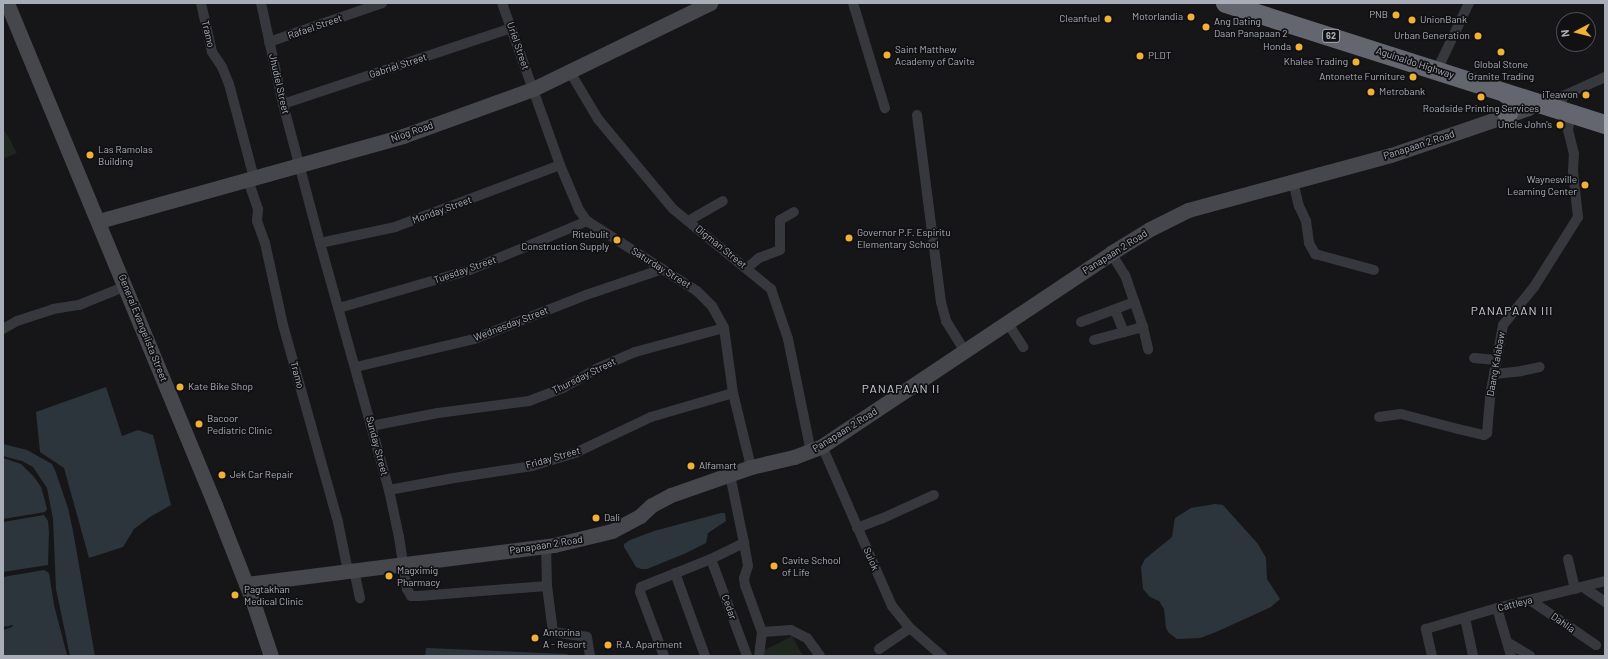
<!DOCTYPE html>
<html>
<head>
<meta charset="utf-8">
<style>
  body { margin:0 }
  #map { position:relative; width:1608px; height:659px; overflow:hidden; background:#161618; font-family:Barlow,sans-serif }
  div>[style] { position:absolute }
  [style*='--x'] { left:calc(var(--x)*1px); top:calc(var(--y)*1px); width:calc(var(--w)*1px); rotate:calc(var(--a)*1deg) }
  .green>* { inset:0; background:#1e261f }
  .water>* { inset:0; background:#2c353c }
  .street>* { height:10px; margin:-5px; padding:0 5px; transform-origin:5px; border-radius:5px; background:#37383d }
  .secondary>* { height:15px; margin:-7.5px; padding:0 7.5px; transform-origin:7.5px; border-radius:7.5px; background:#45474d }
  .highway>* { height:19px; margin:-9.5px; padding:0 9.5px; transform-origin:9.5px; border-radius:9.5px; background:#63666e }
  .dots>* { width:11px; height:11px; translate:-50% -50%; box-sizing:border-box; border:2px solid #111113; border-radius:50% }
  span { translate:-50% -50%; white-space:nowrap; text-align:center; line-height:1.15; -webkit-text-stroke:3.5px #111113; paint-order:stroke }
  .shield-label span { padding:1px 3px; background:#111113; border:1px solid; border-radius:3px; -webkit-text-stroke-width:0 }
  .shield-label { font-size:9px; color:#a8adb8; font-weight:700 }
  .poi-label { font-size:10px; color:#a8adb8 }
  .right { translate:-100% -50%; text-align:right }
  .left { translate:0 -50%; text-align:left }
  .street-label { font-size:10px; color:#a8adb8 }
  .quarter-label { font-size:12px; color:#c9ccd4; letter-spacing:1px }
  .frame { position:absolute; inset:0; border:4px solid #a8adb8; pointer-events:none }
  .north { position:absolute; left:1556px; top:12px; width:40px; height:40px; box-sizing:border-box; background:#111113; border:1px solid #4d4f55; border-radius:50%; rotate:263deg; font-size:11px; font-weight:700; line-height:16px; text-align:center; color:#a8adb8 }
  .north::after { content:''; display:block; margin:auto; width:14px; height:18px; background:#f2b134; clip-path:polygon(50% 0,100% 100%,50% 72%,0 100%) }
</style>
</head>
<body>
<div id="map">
  <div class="green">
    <div style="clip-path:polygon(5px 131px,17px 153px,3px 159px,3px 133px)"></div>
    <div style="clip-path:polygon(792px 636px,803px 656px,766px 656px,763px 651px)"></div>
  </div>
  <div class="water">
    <div style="clip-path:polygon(106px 387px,122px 436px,138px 430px,153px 435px,171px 505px,150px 517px,134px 529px,123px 547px,89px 558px,64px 468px,40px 452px,36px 412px)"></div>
    <div style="clip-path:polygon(3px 444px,27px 450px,52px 464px,55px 470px,68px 508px,73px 531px,95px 656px,70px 656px,56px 589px,53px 519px,47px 488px,33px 467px,22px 461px,3px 456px)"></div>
    <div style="clip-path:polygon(3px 458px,21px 464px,34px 477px,41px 487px,45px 501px,47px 509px,45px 512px,3px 519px)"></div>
    <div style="clip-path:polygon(1215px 504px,1223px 505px,1258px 544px,1266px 558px,1267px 579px,1280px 599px,1271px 607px,1216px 632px,1200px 638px,1177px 639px,1169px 633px,1166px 628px,1164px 609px,1159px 601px,1150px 597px,1143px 589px,1141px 567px,1145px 559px,1172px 537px,1175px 518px,1191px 508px)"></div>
    <div style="clip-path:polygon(721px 513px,725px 513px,726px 521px,708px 533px,706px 543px,684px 554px,647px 569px,641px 569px,636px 567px,624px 547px,624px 544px,630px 540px,654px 531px)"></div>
    <div style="clip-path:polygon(44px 515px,48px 521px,49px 532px,48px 565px,3px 572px,3px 522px)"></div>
    <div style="clip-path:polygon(44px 570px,49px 573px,54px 605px,67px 655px,66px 656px,3px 656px,3px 630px,12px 627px,13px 625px,3px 627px,3px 577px)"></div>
    <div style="clip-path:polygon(426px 648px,567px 654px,569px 656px,425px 656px)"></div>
  </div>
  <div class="street">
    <div style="--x:201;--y:3;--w:50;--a:77.3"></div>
    <div style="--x:212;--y:52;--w:18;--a:56"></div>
    <div style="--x:222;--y:67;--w:18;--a:68"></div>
    <div style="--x:229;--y:84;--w:97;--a:75.1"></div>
    <div style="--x:261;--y:3;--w:103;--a:77.7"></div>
    <div style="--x:283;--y:104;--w:144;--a:75.1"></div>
    <div style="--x:320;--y:243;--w:256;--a:74.4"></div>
    <div style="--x:389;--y:490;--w:48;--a:78"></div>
    <div style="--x:399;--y:537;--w:53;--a:81.3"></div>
    <div style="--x:407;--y:589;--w:8;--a:60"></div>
    <div style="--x:411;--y:596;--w:8;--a:0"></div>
    <div style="--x:419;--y:596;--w:128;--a:-4.5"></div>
    <div style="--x:502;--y:3;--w:172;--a:70.3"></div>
    <div style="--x:560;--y:165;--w:49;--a:67.1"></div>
    <div style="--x:579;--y:210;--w:14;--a:54"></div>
    <div style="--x:587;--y:221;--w:130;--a:32.5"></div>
    <div style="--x:697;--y:291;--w:21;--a:45"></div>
    <div style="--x:712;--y:306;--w:25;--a:61"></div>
    <div style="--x:724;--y:328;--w:66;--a:82.1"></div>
    <div style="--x:733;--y:393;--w:76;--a:76.3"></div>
    <div style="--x:853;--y:3;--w:110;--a:73.1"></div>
    <div style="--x:269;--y:42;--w:120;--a:-19"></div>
    <div style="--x:1437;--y:70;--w:74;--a:-64.5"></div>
    <div style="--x:570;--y:72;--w:55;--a:59.2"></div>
    <div style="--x:598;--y:119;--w:117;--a:50.2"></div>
    <div style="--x:673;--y:209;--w:127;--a:39.2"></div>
    <div style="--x:771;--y:289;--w:53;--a:71.2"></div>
    <div style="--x:788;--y:339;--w:115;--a:78.5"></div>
    <div style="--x:283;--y:104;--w:241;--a:-18.4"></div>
    <div style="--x:1559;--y:110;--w:15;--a:-74"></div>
    <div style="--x:1563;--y:96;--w:46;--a:-24.3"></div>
    <div style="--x:917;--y:115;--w:189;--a:82.7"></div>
    <div style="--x:941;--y:302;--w:20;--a:75"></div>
    <div style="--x:946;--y:321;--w:36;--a:58"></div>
    <div style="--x:248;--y:180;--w:31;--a:71"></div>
    <div style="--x:258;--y:209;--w:12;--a:95"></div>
    <div style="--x:257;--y:221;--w:23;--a:70"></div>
    <div style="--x:265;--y:243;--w:84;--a:77.6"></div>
    <div style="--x:283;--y:325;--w:205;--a:74.4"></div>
    <div style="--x:338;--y:522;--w:50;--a:78.5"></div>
    <div style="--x:1293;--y:181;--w:26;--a:77"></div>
    <div style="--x:1299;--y:206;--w:17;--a:65"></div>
    <div style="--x:1306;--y:221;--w:22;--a:82"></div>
    <div style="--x:1309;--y:243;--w:13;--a:61"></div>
    <div style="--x:1315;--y:254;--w:61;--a:15.2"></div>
    <div style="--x:688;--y:221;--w:40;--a:-29.7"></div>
    <div style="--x:320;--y:243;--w:77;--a:-12"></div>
    <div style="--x:395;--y:227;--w:176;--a:-20.6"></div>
    <div style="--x:1111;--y:253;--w:26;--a:58"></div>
    <div style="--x:1125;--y:275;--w:55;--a:70.9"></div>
    <div style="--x:1143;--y:327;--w:23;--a:77"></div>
    <div style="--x:747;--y:268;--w:16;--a:-40"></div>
    <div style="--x:759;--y:258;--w:22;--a:-21"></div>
    <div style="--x:780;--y:250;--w:30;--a:-90"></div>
    <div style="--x:780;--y:220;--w:16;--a:-30"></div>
    <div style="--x:339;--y:308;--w:136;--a:-16.2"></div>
    <div style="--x:470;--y:270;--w:127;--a:-22.7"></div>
    <div style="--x:1115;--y:310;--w:24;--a:68"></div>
    <div style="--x:1007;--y:322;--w:30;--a:57"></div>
    <div style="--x:1081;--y:322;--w:57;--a:-20.7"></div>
    <div style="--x:3;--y:329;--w:16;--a:-30"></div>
    <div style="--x:17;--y:321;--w:38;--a:-18"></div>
    <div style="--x:53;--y:309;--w:26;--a:-9"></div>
    <div style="--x:79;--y:305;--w:51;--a:-22"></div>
    <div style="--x:1094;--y:340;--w:51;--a:-14.9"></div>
    <div style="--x:1474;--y:358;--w:23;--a:5"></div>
    <div style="--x:356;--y:367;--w:121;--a:-13.3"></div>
    <div style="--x:474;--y:339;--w:120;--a:-21.4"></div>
    <div style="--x:586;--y:295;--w:81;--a:-18.7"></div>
    <div style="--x:1494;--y:374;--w:27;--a:-6"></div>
    <div style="--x:1521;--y:371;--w:19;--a:-12"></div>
    <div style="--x:1379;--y:417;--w:22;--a:-8"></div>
    <div style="--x:1401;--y:414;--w:59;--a:14.7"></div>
    <div style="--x:1458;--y:429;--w:27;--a:13"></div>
    <div style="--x:1484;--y:435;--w:4;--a:-34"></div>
    <div style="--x:1487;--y:433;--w:37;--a:-85"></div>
    <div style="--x:1490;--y:396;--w:72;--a:-79.6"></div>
    <div style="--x:1503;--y:325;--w:49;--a:-50.8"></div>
    <div style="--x:1534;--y:287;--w:83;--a:-57.8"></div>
    <div style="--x:1578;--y:217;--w:46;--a:-96.2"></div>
    <div style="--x:1573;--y:171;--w:17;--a:-87"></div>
    <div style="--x:1574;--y:154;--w:25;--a:-104"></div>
    <div style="--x:1568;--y:130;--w:17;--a:-80"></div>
    <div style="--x:371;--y:426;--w:68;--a:-11"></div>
    <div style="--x:438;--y:413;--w:92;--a:-7.5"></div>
    <div style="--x:529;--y:401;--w:36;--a:-21"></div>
    <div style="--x:563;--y:388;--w:40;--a:-29.7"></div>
    <div style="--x:598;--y:368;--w:40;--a:-23.4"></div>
    <div style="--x:635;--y:352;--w:92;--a:-15.1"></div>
    <div style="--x:822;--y:446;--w:175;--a:66.4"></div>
    <div style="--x:892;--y:606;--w:28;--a:51"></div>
    <div style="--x:910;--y:628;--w:43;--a:41.2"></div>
    <div style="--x:389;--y:490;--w:66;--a:-10.5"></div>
    <div style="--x:454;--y:478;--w:79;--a:-8.7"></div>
    <div style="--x:532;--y:466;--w:45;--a:-16.8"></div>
    <div style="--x:575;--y:453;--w:84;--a:-25.3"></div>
    <div style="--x:651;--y:417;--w:85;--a:-16.3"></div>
    <div style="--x:857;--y:528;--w:26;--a:-21"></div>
    <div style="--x:881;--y:519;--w:58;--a:-24.4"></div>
    <div style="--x:744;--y:543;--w:23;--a:80"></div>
    <div style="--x:748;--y:566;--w:13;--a:108"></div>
    <div style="--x:744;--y:578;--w:7;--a:82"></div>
    <div style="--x:745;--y:585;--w:50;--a:70.1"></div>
    <div style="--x:762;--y:632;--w:24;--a:97"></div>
    <div style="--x:546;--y:546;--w:40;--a:88.6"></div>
    <div style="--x:547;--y:586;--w:46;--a:82.6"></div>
    <div style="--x:553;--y:632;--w:34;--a:8"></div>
    <div style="--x:587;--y:637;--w:19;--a:81"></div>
    <div style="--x:711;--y:559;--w:103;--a:69.6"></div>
    <div style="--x:1568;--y:559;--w:31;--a:77"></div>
    <div style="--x:354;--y:570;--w:29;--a:78"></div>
    <div style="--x:675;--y:573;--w:88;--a:70.1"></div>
    <div style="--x:1583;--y:587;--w:27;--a:34"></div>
    <div style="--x:1530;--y:600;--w:80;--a:34.3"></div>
    <div style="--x:1497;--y:608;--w:50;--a:73.7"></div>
    <div style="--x:1465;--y:618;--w:39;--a:78"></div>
    <div style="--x:762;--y:632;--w:29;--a:-4"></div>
    <div style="--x:791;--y:630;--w:18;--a:27"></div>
    <div style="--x:807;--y:638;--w:22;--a:54"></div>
    <div style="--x:1507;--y:642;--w:27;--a:31"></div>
    <div style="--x:879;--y:649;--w:37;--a:-34"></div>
    <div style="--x:664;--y:656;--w:68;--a:-110.6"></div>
    <div style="--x:640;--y:592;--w:5;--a:-79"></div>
    <div style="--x:641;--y:587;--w:75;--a:-21.8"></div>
    <div style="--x:711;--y:559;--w:37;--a:-26"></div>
    <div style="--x:744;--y:543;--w:69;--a:-101.6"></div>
    <div style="--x:1432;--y:656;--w:28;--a:-103"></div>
    <div style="--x:1426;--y:629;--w:74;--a:-16.5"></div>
    <div style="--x:1497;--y:608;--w:111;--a:-14"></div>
  </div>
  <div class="secondary">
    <div style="--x:7;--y:3;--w:543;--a:67.49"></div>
    <div style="--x:215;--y:505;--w:104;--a:68.6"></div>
    <div style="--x:253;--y:602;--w:57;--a:71.6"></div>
    <div style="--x:99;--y:221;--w:316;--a:-15.6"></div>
    <div style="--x:403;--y:136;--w:138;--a:-19.9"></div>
    <div style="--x:533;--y:89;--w:197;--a:-25.9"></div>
    <div style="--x:246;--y:584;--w:310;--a:-7.2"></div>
    <div style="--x:554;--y:545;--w:60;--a:-13.6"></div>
    <div style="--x:612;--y:531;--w:32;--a:-28"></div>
    <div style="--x:640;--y:516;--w:16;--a:-43"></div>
    <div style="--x:652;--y:505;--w:21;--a:-28"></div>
    <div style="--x:671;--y:495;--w:85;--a:-19.3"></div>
    <div style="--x:751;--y:467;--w:44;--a:-13.1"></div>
    <div style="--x:794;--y:457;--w:30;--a:-21"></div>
    <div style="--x:822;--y:446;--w:348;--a:-33.7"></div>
    <div style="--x:1111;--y:253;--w:46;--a:-31.6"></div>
    <div style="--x:1150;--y:229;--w:42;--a:-26.6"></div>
    <div style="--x:1188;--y:210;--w:210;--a:-15.2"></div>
    <div style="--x:1391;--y:155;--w:145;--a:-18.9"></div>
    <div style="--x:1528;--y:108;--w:8;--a:-67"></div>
  </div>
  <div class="highway">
    <div style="--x:1225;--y:3;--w:399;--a:17.7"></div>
    <div style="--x:1505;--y:93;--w:7;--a:34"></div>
    <div style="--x:1511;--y:97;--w:6;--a:72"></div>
    <div style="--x:1513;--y:103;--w:13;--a:117"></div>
  </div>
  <div class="dots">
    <div style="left:1396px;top:15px;background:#f2b134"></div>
    <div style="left:1191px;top:17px;background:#f2b134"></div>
    <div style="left:1108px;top:19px;background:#f2b134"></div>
    <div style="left:1412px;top:20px;background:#f2b134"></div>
    <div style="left:1206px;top:27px;background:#f2b134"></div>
    <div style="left:1478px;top:36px;background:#f2b134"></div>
    <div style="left:1299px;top:47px;background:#f2b134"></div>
    <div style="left:1501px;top:52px;background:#f2b134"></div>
    <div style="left:887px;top:55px;background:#f2b134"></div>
    <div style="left:1140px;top:56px;background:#f2b134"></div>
    <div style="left:1356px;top:62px;background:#f2b134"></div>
    <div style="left:1413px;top:77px;background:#f2b134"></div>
    <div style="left:1371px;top:92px;background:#f2b134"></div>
    <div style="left:1586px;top:95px;background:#f2b134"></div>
    <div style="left:1481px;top:97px;background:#f2b134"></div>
    <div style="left:1560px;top:125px;background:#f2b134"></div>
    <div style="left:90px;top:155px;background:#f2b134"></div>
    <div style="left:1585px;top:185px;background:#f2b134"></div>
    <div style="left:849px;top:238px;background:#f2b134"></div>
    <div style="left:617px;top:240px;background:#f2b134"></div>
    <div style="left:180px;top:387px;background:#f2b134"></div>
    <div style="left:199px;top:424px;background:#f2b134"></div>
    <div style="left:691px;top:466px;background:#f2b134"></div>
    <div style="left:222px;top:475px;background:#f2b134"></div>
    <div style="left:596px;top:518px;background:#f2b134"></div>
    <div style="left:774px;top:566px;background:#f2b134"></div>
    <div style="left:389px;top:576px;background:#f2b134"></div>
    <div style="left:235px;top:595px;background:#f2b134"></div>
    <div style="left:535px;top:638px;background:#f2b134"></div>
    <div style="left:608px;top:645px;background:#f2b134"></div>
  </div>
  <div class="shield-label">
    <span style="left:1331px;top:36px">62</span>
  </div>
  <div class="poi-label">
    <span class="right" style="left:1388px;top:15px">PNB</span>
    <span class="right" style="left:1183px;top:17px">Motorlandia</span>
    <span class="right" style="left:1100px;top:19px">Cleanfuel</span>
    <span class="left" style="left:1420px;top:20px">UnionBank</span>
    <span class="left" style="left:1214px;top:27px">Ang Dating<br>Daan Panapaan 2</span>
    <span class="right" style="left:1470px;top:36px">Urban Generation</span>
    <span class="right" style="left:1291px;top:47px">Honda</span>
    <span class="left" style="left:895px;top:55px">Saint Matthew<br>Academy of Cavite</span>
    <span class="left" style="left:1148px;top:56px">PLDT</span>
    <span class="right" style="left:1348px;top:62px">Khalee Trading</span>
    <span style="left:1501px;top:70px">Global Stone<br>Granite Trading</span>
    <span class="right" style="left:1405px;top:77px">Antonette Furniture</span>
    <span class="left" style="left:1379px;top:92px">Metrobank</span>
    <span class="right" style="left:1578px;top:95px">iTeawon</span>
    <span style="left:1481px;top:109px">Roadside Printing Services</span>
    <span class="right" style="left:1552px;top:125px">Uncle John's</span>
    <span class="left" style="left:98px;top:155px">Las Ramolas<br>Building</span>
    <span class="right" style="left:1577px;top:185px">Waynesville<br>Learning Center</span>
    <span class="left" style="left:857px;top:238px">Governor P.F. Espiritu<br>Elementary School</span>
    <span class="right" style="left:609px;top:240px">Ritebulit<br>Construction Supply</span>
    <span class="left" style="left:188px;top:387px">Kate Bike Shop</span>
    <span class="left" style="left:207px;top:424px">Bacoor<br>Pediatric Clinic</span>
    <span class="left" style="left:699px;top:466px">Alfamart</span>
    <span class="left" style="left:230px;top:475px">Jek Car Repair</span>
    <span class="left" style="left:604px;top:518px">Dali</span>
    <span class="left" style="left:782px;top:566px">Cavite School<br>of Life</span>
    <span class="left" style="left:397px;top:576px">Magximig<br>Pharmacy</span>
    <span class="left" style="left:244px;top:595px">Pagtakhan<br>Medical Clinic</span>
    <span class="left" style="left:543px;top:638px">Antorina<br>A - Resort</span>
    <span class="left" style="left:616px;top:645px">R.A. Apartment</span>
  </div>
  <div class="street-label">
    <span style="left:315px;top:27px;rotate:-19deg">Rafael Street</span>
    <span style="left:208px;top:34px;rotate:76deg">Tramo</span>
    <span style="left:518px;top:46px;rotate:71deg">Uriel Street</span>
    <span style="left:1415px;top:63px;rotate:18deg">Aguinaldo Highway</span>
    <span style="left:398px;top:66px;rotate:-18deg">Gabriel Street</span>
    <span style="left:279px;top:84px;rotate:77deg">Jhudiel Street</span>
    <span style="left:412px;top:132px;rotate:-19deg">Niog Road</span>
    <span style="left:1419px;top:145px;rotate:-18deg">Panapaan 2 Road</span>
    <span style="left:442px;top:210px;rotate:-20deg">Monday Street</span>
    <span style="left:721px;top:247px;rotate:39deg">Digman Street</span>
    <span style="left:1115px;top:252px;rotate:-32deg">Panapaan 2 Road</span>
    <span style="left:661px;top:268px;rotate:32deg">Saturday Street</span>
    <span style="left:465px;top:270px;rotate:-19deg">Tuesday Street</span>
    <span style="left:511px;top:324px;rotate:-21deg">Wednesday Street</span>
    <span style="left:143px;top:328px;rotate:68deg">General Evangelista Street</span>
    <span style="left:1496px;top:364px;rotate:-80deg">Daang Kalabaw</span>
    <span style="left:297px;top:375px;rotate:75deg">Tramo</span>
    <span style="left:584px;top:376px;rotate:-26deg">Thursday Street</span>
    <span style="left:845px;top:430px;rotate:-32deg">Panapaan 2 Road</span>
    <span style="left:377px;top:446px;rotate:75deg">Sunday Street</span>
    <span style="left:553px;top:458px;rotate:-16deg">Friday Street</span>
    <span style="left:546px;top:545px;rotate:-9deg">Panapaan 2 Road</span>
    <span style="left:871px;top:559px;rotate:66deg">Sulok</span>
    <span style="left:1515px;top:604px;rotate:-14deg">Cattleya</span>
    <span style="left:729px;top:607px;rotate:70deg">Cedar</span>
    <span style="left:1563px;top:623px;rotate:35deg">Dahlia</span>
  </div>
  <div class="quarter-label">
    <span style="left:1512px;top:311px">PANAPAAN III</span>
    <span style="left:901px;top:389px">PANAPAAN II</span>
  </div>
  <div class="frame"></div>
  <div class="north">N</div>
</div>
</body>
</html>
